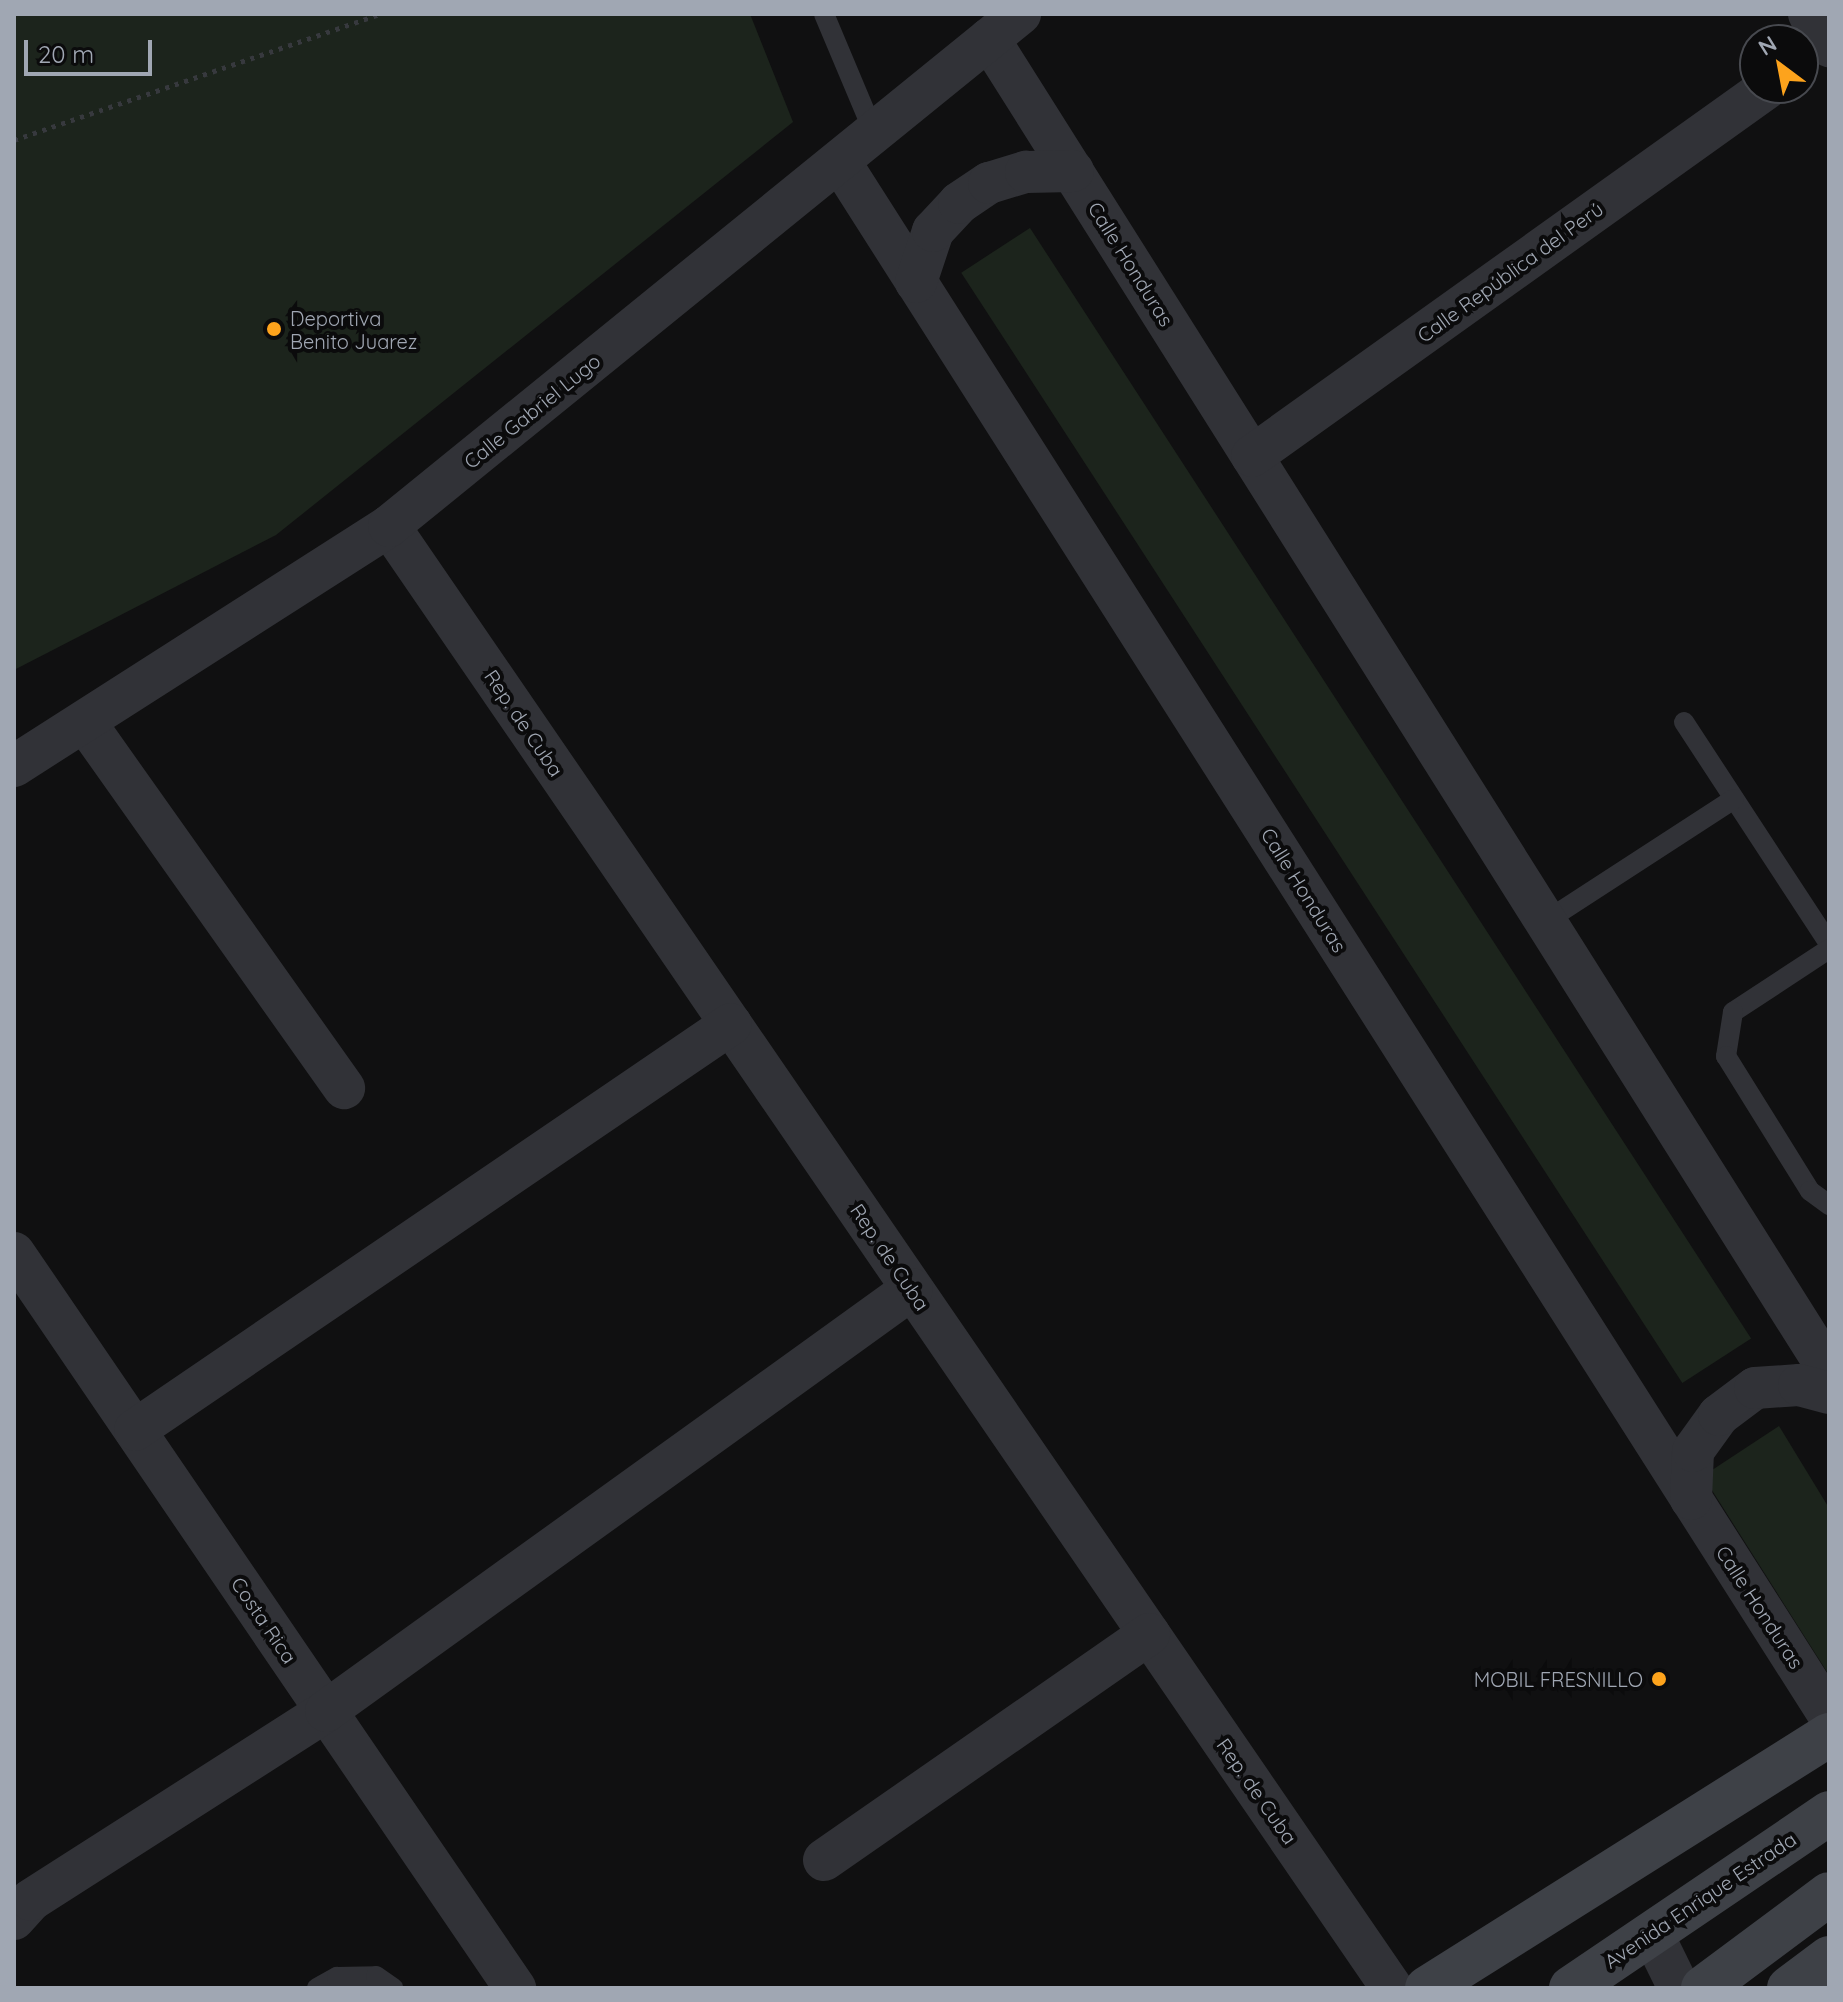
<!DOCTYPE html>
<html>
<head>
<meta charset="utf-8">
<style>
  body { margin:0 }
  #map { position:relative; width:1843px; height:2002px; overflow:hidden; background:#101011; font-family:Quicksand,sans-serif }
  div>[style] { position:absolute }
  [style*='--x'] { left:calc(var(--x)*1px); top:calc(var(--y)*1px); width:calc(var(--w)*1px); rotate:calc(var(--a)*1deg) }
  .green>* { inset:0; background:#1c241c; transform-origin:0 0 }
  .path>* { height:5px; margin-top:-2.5px; transform-origin:0; background:repeating-linear-gradient(90deg,#37393e 0 4px,transparent 0 10px) }
  .lane>* { height:20px; margin:-10px; padding:0 10px; transform-origin:10px; border-radius:10px; background:#313237 }
  .street>* { height:42px; margin:-21px; padding:0 21px; transform-origin:21px; border-radius:21px; background:#313237 }
  .secondary>* { height:44px; margin:-22px; padding:0 22px; transform-origin:22px; border-radius:22px; background:#3e4147 }
  .dots>* { width:22px; height:22px; translate:-50% -50%; box-sizing:border-box; border:4px solid #0b0b0c; border-radius:50% }
  span { translate:-50% -50%; white-space:nowrap; text-align:center; line-height:1.15; -webkit-text-stroke:8px #0b0b0c; paint-order:stroke }
  .street-label { font-size:20px; color:#a0a7b3 }
  .poi-label { font-size:20px; color:#a0a7b3 }
  .left { translate:0 -50%; text-align:left }
  .right { translate:-100% -50%; text-align:right }
  .frame { position:absolute; inset:0; border:16px solid #a0a7b3; pointer-events:none }
  .north { position:absolute; left:1739px; top:24px; width:80px; height:80px; box-sizing:border-box; background:#0b0b0c; border:2px solid #47494f; border-radius:50%; rotate:328deg; font-size:22px; font-weight:700; line-height:32px; text-align:center; color:#a0a7b3 }
  .north::after { content:''; display:block; margin:auto; width:28px; height:36px; background:#fda31c; clip-path:polygon(50% 0,100% 100%,50% 72%,0 100%) }
  .scale { position:absolute; left:24px; top:40px; width:128px; height:36px; box-sizing:border-box; border:4px solid #a0a7b3; border-top:0; padding-left:10px; font-size:24px; line-height:28px; white-space:nowrap; color:#a0a7b3; -webkit-text-stroke:6px #0b0b0c; paint-order:stroke }
</style>
</head>
<body>
<div id="map">
  <div class="green">
    <div style="clip-path:polygon(14px 14px,750px 14px,793px 122px,276px 535px,14px 670px)"></div>
    <div style="left:1030px;top:228px;width:1324px;height:82px;rotate:57deg"></div>
    <div style="clip-path:polygon(1779px 1426px,1829px 1508px,1829px 1675px,1703px 1476px)"></div>
  </div>
  <div class="path">
    <div style="--x:14;--y:140;--w:387;--a:-19"></div>
  </div>
  <div class="lane">
    <div style="--x:824;--y:14;--w:129;--a:67.2"></div>
    <div style="--x:1684;--y:722;--w:265;--a:56.8"></div>
    <div style="--x:1546;--y:921;--w:224;--a:-33"></div>
    <div style="--x:1829;--y:949;--w:115;--a:146.7"></div>
    <div style="--x:1733;--y:1012;--w:45;--a:99"></div>
    <div style="--x:1726;--y:1056;--w:159;--a:58.1"></div>
    <div style="--x:1810;--y:1191;--w:24;--a:36"></div>
    <div style="--x:317;--y:1988;--w:23;--a:-29"></div>
    <div style="--x:337;--y:1977;--w:39;--a:-1"></div>
    <div style="--x:376;--y:1976;--w:21;--a:35"></div>
  </div>
  <div class="street">
    <div style="--x:1809;--y:14;--w:38;--a:58"></div>
    <div style="--x:989;--y:39;--w:1575;--a:57.76"></div>
    <div style="--x:840;--y:162;--w:1841;--a:57.51"></div>
    <div style="--x:916;--y:282;--w:54;--a:-71.6"></div>
    <div style="--x:933;--y:231;--w:38;--a:-47"></div>
    <div style="--x:959;--y:203;--w:36;--a:-34"></div>
    <div style="--x:989;--y:183;--w:39;--a:-17"></div>
    <div style="--x:1026;--y:172;--w:47;--a:-1.2"></div>
    <div style="--x:1252;--y:456;--w:633;--a:-35.55"></div>
    <div style="--x:389;--y:526;--w:1773;--a:55.55"></div>
    <div style="--x:87;--y:725;--w:445;--a:54.7"></div>
    <div style="--x:14;--y:766;--w:445;--a:-32.6"></div>
    <div style="--x:389;--y:526;--w:813;--a:-39.06"></div>
    <div style="--x:14;--y:1253;--w:890;--a:55.72"></div>
    <div style="--x:135;--y:1430;--w:721;--a:-34.26"></div>
    <div style="--x:1691;--y:1499;--w:48;--a:-87.6"></div>
    <div style="--x:1693;--y:1451;--w:44;--a:-54.2"></div>
    <div style="--x:1719;--y:1415;--w:45;--a:-36.9"></div>
    <div style="--x:1755;--y:1388;--w:44;--a:-3.9"></div>
    <div style="--x:1799;--y:1385;--w:31;--a:15"></div>
    <div style="--x:824;--y:1860;--w:396;--a:-34.8"></div>
    <div style="--x:14;--y:1919;--w:25;--a:-48"></div>
    <div style="--x:31;--y:1900;--w:350;--a:-32.6"></div>
    <div style="--x:326;--y:1711;--w:722;--a:-35.76"></div>
    <div style="--x:1652;--y:1933;--w:61;--a:63.9"></div>
  </div>
  <div class="secondary">
    <div style="--x:1427;--y:1988;--w:475;--a:-32.2"></div>
    <div style="--x:1571;--y:1988;--w:312;--a:-34.1"></div>
    <div style="--x:1703;--y:1988;--w:157;--a:-36.7"></div>
    <div style="--x:1789;--y:1988;--w:50;--a:-36.9"></div>
  </div>
  <div class="dots">
    <div style="left:274px;top:329px;background:#fda31c"></div>
    <div style="left:1659px;top:1679px;background:#fda31c"></div>
  </div>
  <div class="street-label">
    <span style="left:1131px;top:264px;rotate:58deg">Calle Honduras</span>
    <span style="left:1510px;top:272px;rotate:-36deg">Calle República del Perú</span>
    <span style="left:532px;top:411px;rotate:-39deg">Calle Gabriel Lugo</span>
    <span style="left:524px;top:723px;rotate:56deg">Rep. de Cuba</span>
    <span style="left:1304px;top:890px;rotate:58deg">Calle Honduras</span>
    <span style="left:890px;top:1257px;rotate:56deg">Rep. de Cuba</span>
    <span style="left:1760px;top:1607px;rotate:57deg">Calle Honduras</span>
    <span style="left:264px;top:1620px;rotate:56deg">Costa Rica</span>
    <span style="left:1257px;top:1791px;rotate:55deg">Rep. de Cuba</span>
    <span style="left:1700px;top:1900px;rotate:-34deg">Avenida Enrique Estrada</span>
  </div>
  <div class="poi-label">
    <span class="left" style="left:290px;top:330px">Deportiva<br>Benito Juarez</span>
    <span class="right" style="left:1643px;top:1679px">MOBIL FRESNILLO</span>
  </div>
  <div class="frame"></div>
  <div class="north">N</div>
  <div class="scale">20 m</div>
</div>
</body>
</html>
